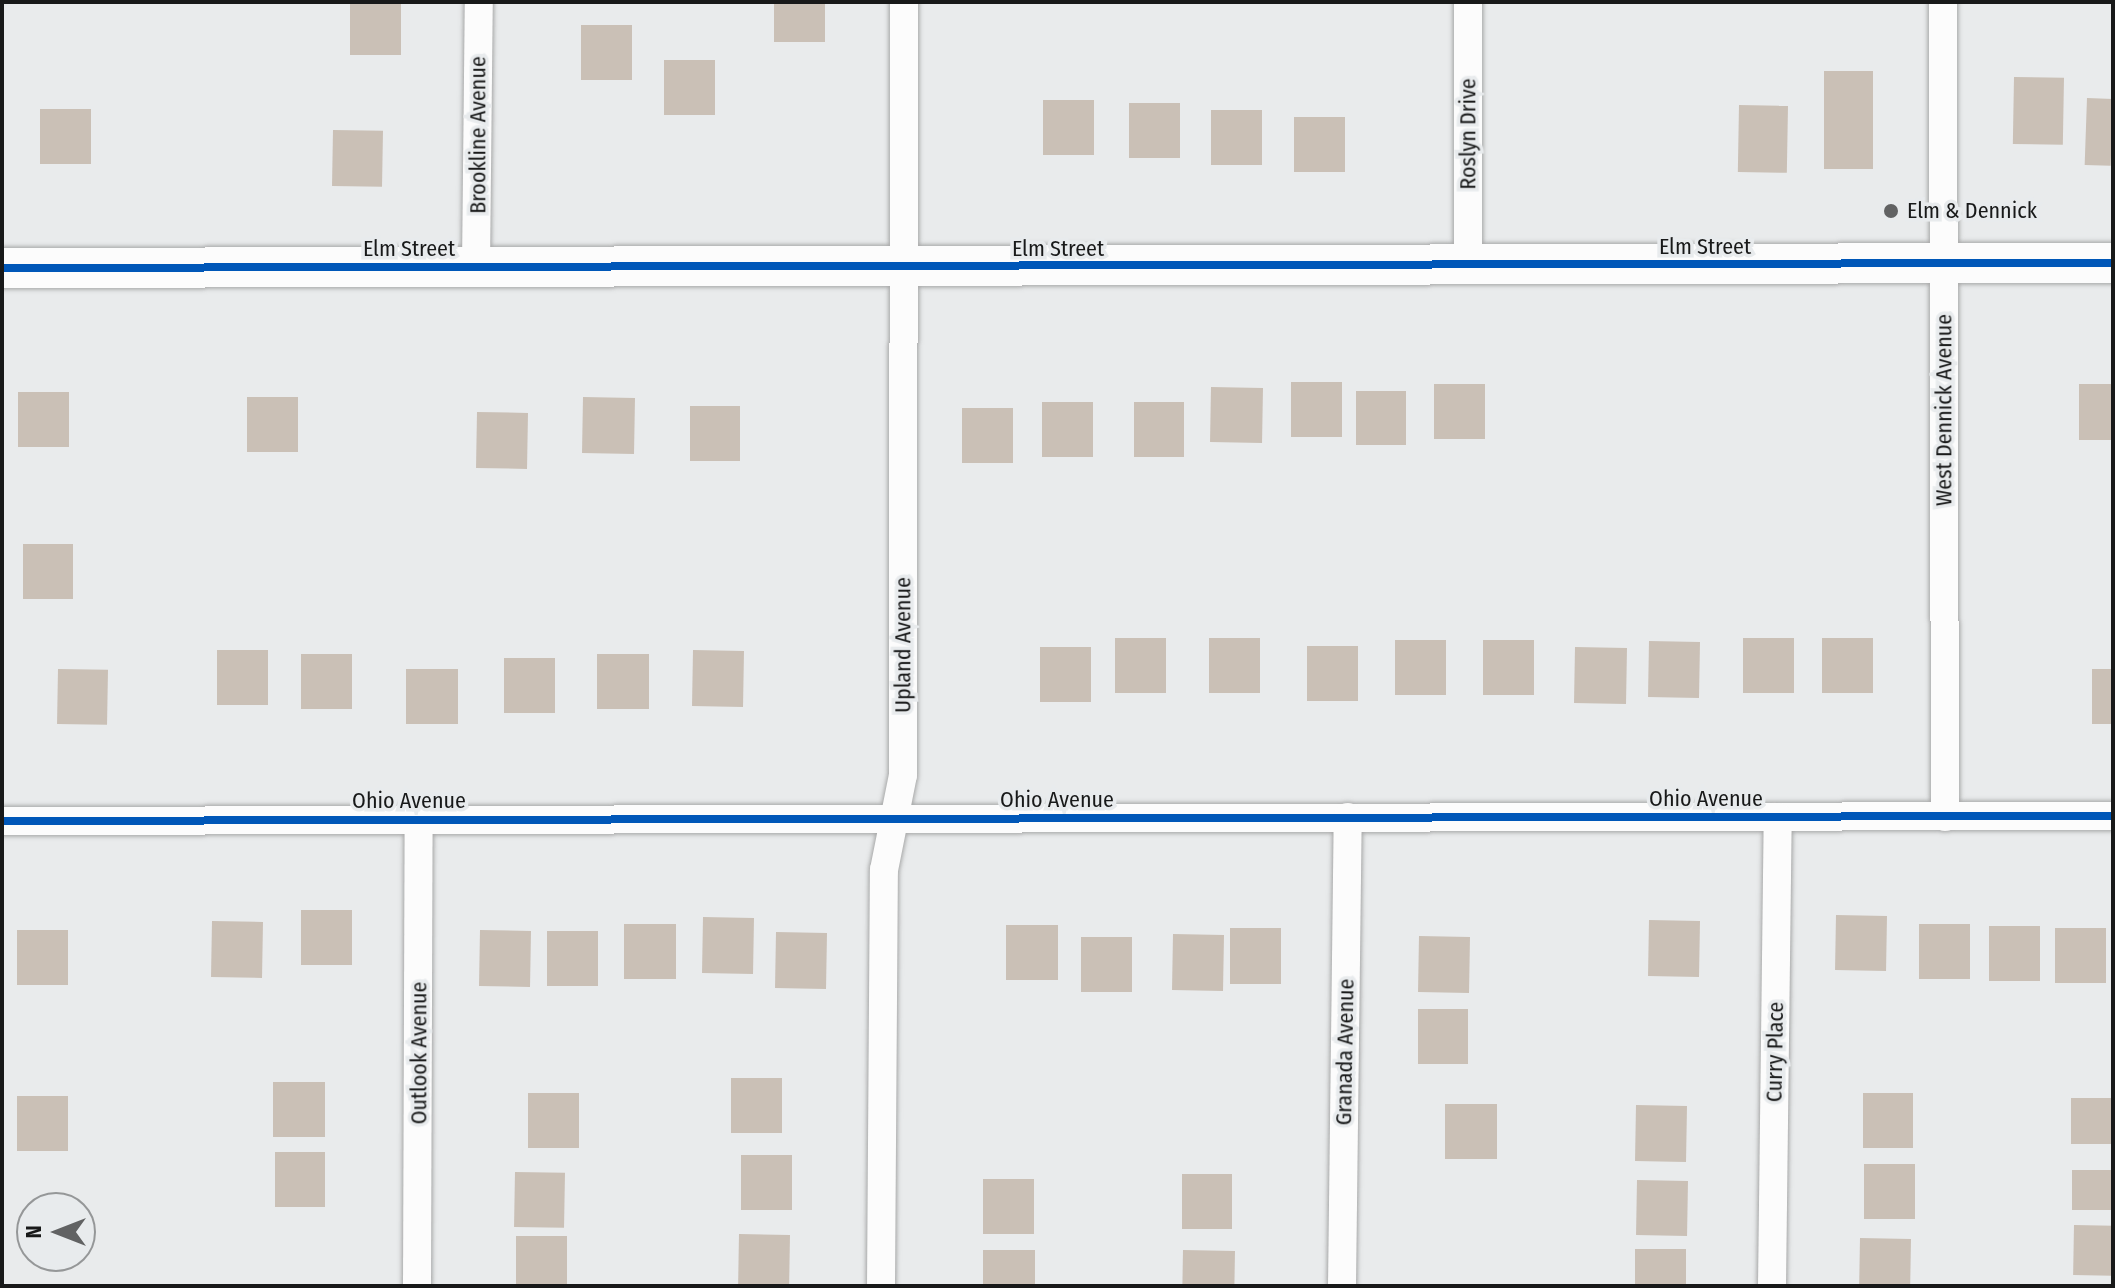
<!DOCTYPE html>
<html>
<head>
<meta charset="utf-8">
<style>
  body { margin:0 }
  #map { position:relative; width:2115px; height:1288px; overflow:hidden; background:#e9ebec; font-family:"Fira Sans Condensed",sans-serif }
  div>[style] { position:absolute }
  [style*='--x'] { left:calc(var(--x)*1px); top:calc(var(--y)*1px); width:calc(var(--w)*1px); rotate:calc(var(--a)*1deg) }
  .building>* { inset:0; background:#cac0b6; transform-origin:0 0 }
  .roads { filter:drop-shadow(0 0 2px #a8a9a9) drop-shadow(0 0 2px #a8a9a9) }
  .street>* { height:28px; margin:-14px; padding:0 14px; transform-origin:14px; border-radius:14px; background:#fcfcfc }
  .secondary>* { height:40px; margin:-20px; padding:0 20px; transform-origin:20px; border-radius:20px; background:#fcfcfc }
  .cycleway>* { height:8px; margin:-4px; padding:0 4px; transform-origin:4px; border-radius:4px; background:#0057b8 }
  .dots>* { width:22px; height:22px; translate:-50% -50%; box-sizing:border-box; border:4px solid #e8ebed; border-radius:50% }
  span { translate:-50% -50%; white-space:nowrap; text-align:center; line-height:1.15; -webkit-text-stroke:7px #e8ebed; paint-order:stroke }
  .street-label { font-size:22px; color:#181919 }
  .poi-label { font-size:22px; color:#181919 }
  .left { translate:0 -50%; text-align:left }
  .frame { position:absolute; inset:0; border:4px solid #181919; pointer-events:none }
  .north { position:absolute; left:16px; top:1192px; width:80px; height:80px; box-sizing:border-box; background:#e8ebed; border:2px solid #959798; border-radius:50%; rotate:270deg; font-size:22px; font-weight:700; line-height:32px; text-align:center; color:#181919 }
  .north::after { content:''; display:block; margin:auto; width:28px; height:36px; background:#616263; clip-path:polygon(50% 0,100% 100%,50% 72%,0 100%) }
</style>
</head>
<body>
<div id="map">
  <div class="building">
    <div style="left:350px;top:2px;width:51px;height:53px"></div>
    <div style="left:774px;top:2px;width:51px;height:40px"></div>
    <div style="left:581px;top:25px;width:51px;height:55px"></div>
    <div style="left:664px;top:60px;width:51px;height:55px"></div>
    <div style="left:1824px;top:71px;width:49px;height:98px"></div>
    <div style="left:2014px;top:77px;width:50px;height:67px;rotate:1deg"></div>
    <div style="left:2087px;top:98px;width:26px;height:67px;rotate:2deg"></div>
    <div style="left:1043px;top:100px;width:51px;height:55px"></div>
    <div style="left:1129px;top:103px;width:51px;height:55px"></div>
    <div style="left:1739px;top:105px;width:49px;height:67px;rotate:1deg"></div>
    <div style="left:40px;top:109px;width:51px;height:55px"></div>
    <div style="left:1211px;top:110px;width:51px;height:55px"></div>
    <div style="left:1294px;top:117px;width:51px;height:55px"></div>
    <div style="left:333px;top:130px;width:50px;height:56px;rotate:1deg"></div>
    <div style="left:1291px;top:382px;width:51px;height:55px"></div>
    <div style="left:1434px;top:384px;width:51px;height:55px"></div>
    <div style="left:2079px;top:384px;width:34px;height:56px"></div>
    <div style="left:1211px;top:387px;width:52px;height:55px;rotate:1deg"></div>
    <div style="left:1356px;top:391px;width:50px;height:54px"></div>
    <div style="left:18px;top:392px;width:51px;height:55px"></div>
    <div style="left:247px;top:397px;width:51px;height:55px"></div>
    <div style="left:583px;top:397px;width:52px;height:56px;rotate:1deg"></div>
    <div style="left:1042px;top:402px;width:51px;height:55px"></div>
    <div style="left:1134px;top:402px;width:50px;height:55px"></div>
    <div style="left:690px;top:406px;width:50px;height:55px"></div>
    <div style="left:962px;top:408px;width:51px;height:55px"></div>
    <div style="left:477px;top:412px;width:51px;height:56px;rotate:1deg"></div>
    <div style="left:23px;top:544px;width:50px;height:55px"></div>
    <div style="left:1115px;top:638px;width:51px;height:55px"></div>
    <div style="left:1209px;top:638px;width:51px;height:55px"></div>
    <div style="left:1743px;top:638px;width:51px;height:55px"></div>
    <div style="left:1822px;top:638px;width:51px;height:55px"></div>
    <div style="left:1395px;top:640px;width:51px;height:55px"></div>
    <div style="left:1483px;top:640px;width:51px;height:55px"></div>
    <div style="left:1649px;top:641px;width:51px;height:56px;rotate:1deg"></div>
    <div style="left:1307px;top:646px;width:51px;height:55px"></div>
    <div style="left:1040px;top:647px;width:51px;height:55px"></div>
    <div style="left:1575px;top:647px;width:52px;height:56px;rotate:1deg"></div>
    <div style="left:217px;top:650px;width:51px;height:55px"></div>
    <div style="left:693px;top:650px;width:51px;height:56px;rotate:1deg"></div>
    <div style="left:301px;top:654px;width:51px;height:55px"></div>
    <div style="left:597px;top:654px;width:52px;height:55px"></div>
    <div style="left:504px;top:658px;width:51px;height:55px"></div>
    <div style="left:58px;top:669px;width:50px;height:55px;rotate:1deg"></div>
    <div style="left:406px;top:669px;width:52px;height:55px"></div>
    <div style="left:2092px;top:669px;width:21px;height:55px"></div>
    <div style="left:301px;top:910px;width:51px;height:55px"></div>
    <div style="left:1836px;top:915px;width:51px;height:55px;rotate:1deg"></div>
    <div style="left:703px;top:917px;width:51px;height:56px;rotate:1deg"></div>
    <div style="left:1649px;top:920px;width:51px;height:56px;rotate:1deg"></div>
    <div style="left:212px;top:921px;width:51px;height:56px;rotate:1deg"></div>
    <div style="left:624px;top:924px;width:52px;height:55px"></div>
    <div style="left:1919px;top:924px;width:51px;height:55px"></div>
    <div style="left:1006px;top:925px;width:52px;height:55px"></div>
    <div style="left:1989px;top:926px;width:51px;height:55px"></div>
    <div style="left:1230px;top:928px;width:51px;height:56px"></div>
    <div style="left:2055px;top:928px;width:51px;height:55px"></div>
    <div style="left:17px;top:930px;width:51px;height:55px"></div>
    <div style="left:480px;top:930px;width:51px;height:56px;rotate:1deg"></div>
    <div style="left:547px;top:931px;width:51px;height:55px"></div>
    <div style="left:776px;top:932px;width:51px;height:56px;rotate:1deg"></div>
    <div style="left:1173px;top:934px;width:51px;height:56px;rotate:1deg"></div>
    <div style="left:1419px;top:936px;width:51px;height:56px;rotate:1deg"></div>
    <div style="left:1081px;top:937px;width:51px;height:55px"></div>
    <div style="left:1418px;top:1009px;width:50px;height:55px"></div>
    <div style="left:731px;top:1078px;width:51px;height:55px"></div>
    <div style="left:273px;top:1082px;width:52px;height:55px"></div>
    <div style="left:528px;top:1093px;width:51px;height:55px"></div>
    <div style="left:1863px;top:1093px;width:50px;height:55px"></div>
    <div style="left:17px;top:1096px;width:51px;height:55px"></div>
    <div style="left:2071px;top:1098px;width:42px;height:46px"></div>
    <div style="left:1445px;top:1104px;width:52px;height:55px"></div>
    <div style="left:1636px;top:1105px;width:51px;height:56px;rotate:1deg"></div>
    <div style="left:275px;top:1152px;width:50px;height:55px"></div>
    <div style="left:741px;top:1155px;width:51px;height:55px"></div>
    <div style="left:1864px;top:1164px;width:51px;height:55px"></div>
    <div style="left:2072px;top:1170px;width:41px;height:40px"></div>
    <div style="left:515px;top:1172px;width:50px;height:55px;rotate:1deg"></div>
    <div style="left:1182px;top:1174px;width:50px;height:55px"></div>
    <div style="left:983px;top:1179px;width:51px;height:55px"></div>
    <div style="left:1637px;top:1180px;width:51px;height:55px;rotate:1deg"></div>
    <div style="left:2074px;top:1225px;width:39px;height:50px;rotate:1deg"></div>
    <div style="left:739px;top:1234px;width:51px;height:52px;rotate:1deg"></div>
    <div style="left:516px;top:1236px;width:51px;height:50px"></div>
    <div style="left:1860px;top:1238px;width:51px;height:48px;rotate:1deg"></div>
    <div style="left:1635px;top:1249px;width:51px;height:37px"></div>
    <div style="left:983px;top:1250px;width:52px;height:36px"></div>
    <div style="left:1183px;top:1250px;width:52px;height:36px;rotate:1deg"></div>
  </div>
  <div class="roads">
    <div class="street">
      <div style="--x:1468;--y:2;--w:265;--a:90"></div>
      <div style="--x:1943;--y:2;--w:815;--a:89.86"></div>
      <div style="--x:476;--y:267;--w:265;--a:-89.4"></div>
      <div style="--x:2;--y:821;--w:2111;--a:-0.14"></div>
      <div style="--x:417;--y:1286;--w:467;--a:-89.8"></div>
      <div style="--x:881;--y:1286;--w:416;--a:-89.6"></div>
      <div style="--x:884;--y:870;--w:97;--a:-78.7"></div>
      <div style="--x:903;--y:775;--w:773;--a:-89.93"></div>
      <div style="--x:1342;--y:1286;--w:469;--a:-89.3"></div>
      <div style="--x:1772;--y:1286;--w:469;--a:-89.3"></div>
    </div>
    <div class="secondary">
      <div style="--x:2;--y:268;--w:2111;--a:-0.14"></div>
    </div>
  </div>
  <div class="cycleway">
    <div style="--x:2;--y:268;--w:2111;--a:-0.14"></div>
    <div style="--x:2;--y:821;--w:2111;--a:-0.14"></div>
  </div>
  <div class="dots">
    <div style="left:1891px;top:211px;background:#616263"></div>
  </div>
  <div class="street-label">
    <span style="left:1468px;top:134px;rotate:-90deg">Roslyn Drive</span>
    <span style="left:478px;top:135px;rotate:-90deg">Brookline Avenue</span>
    <span style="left:1705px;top:247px">Elm Street</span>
    <span style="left:409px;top:249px">Elm Street</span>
    <span style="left:1058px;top:249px">Elm Street</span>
    <span style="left:1944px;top:410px;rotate:-90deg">West Dennick Avenue</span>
    <span style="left:903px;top:645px;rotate:-90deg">Upland Avenue</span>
    <span style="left:1706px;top:799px">Ohio Avenue</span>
    <span style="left:1057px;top:800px">Ohio Avenue</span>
    <span style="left:409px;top:801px">Ohio Avenue</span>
    <span style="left:1345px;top:1052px;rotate:-89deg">Granada Avenue</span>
    <span style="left:1775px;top:1052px;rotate:-89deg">Curry Place</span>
    <span style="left:419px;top:1053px;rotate:-90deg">Outlook Avenue</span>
  </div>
  <div class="poi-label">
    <span class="left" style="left:1907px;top:211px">Elm &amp; Dennick</span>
  </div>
  <div class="frame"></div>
  <div class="north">N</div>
</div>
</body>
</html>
